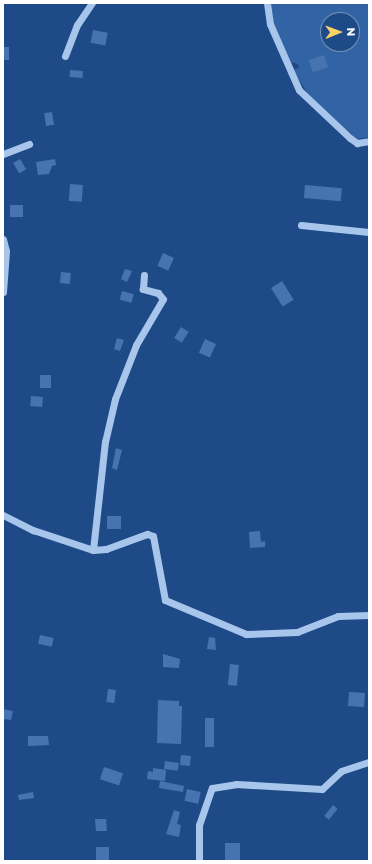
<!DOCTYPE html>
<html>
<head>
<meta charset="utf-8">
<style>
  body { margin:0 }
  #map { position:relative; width:372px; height:864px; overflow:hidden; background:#1e4b88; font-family:Montserrat,sans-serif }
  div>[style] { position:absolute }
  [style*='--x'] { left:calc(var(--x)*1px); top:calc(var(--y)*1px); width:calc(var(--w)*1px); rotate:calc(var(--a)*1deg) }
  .green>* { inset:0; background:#3264a5 }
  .building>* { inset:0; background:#4774b0; transform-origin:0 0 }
  .minor>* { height:7px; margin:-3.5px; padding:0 3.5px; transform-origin:3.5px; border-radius:3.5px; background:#a8c5eb }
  span { translate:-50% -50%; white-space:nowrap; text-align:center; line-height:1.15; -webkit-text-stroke:3px #1e4b88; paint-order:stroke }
  .frame { position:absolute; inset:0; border:4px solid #fff; pointer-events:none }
  .north { position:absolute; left:320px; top:12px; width:40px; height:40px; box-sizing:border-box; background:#1e4b88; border:1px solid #7893b8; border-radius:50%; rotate:89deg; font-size:11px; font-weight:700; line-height:16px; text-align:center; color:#fff }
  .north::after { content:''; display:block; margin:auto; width:14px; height:18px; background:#fad167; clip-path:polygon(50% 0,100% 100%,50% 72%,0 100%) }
</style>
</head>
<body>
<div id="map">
  <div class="green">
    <div style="clip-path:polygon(evenodd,274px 3px,369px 3px,369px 137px,357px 139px,311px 99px,293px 70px,299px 68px,298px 64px,291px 62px,272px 24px,270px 7px,274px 3px,328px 20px,352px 20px,352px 44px,328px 44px,328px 20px)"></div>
  </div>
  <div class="building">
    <div style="left:93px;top:30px;width:15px;height:13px;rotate:11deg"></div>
    <div style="left:3px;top:47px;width:6px;height:13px"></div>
    <div style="left:324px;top:55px;width:13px;height:16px;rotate:72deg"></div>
    <div style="left:70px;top:70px;width:13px;height:7px;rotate:4deg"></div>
    <div style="left:52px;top:112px;width:13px;height:8px;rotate:81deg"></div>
    <div style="left:20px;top:159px;width:12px;height:8px;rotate:59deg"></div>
    <div style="clip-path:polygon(55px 159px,56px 165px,52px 166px,49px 174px,38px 175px,36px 162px)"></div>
    <div style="left:70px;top:184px;width:13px;height:17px;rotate:4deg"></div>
    <div style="left:305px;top:185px;width:37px;height:13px;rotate:5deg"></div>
    <div style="left:23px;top:205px;width:12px;height:13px;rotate:90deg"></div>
    <div style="left:163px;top:253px;width:12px;height:14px;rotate:24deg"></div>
    <div style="clip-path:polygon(125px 269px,132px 271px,127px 282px,121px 279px)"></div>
    <div style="left:61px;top:272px;width:10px;height:11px;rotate:6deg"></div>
    <div style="left:282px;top:281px;width:22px;height:13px;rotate:58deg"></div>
    <div style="left:122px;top:291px;width:12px;height:9px;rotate:14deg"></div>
    <div style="left:181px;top:327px;width:9px;height:13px;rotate:32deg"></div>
    <div style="clip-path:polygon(117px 338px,124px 340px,120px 351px,114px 349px)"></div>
    <div style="left:205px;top:339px;width:12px;height:15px;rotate:24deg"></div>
    <div style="left:40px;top:375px;width:11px;height:13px"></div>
    <div style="left:31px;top:396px;width:12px;height:10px;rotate:5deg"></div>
    <div style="clip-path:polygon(116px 448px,122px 450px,117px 470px,112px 468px)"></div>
    <div style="left:107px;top:516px;width:14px;height:13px"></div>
    <div style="clip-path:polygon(260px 531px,261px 542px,265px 541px,265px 547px,250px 548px,249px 532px)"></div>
    <div style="left:40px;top:635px;width:14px;height:9px;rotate:12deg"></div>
    <div style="clip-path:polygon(209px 637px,215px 638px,216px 650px,207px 649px)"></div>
    <div style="clip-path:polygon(163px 654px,180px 659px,179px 668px,163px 667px)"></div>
    <div style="left:230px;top:664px;width:9px;height:21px;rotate:6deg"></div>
    <div style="left:108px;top:689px;width:8px;height:13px;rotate:7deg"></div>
    <div style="left:349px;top:692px;width:16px;height:14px;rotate:4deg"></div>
    <div style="clip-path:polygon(158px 700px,179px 701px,179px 706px,182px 706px,181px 744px,157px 743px)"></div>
    <div style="clip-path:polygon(3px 709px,13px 711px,11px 720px,3px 719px)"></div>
    <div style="left:205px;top:718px;width:9px;height:29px"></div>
    <div style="clip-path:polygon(28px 736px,48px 736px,49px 745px,28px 746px)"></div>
    <div style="left:181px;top:755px;width:10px;height:10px;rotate:6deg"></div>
    <div style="left:165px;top:761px;width:14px;height:8px;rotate:8deg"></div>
    <div style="left:104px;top:767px;width:20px;height:13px;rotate:18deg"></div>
    <div style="clip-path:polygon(153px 768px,166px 770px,165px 781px,147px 779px,148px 771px,153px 772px)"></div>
    <div style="clip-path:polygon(160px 781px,184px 786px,183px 792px,159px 788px)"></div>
    <div style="left:187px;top:789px;width:14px;height:12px;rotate:12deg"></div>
    <div style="clip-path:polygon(33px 792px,34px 798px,19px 800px,18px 795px)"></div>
    <div style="left:333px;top:805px;width:6px;height:14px;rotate:39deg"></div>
    <div style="clip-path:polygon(174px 810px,180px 812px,177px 824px,181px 825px,179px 837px,166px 834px)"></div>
    <div style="clip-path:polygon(95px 819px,106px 819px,107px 831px,96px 831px)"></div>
    <div style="left:225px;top:843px;width:15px;height:18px"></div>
    <div style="left:96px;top:847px;width:13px;height:14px"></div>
  </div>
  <div class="minor">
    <div style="--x:267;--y:3;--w:21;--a:82"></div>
    <div style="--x:270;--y:24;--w:72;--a:66.3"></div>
    <div style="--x:299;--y:90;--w:70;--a:43.3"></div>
    <div style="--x:350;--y:138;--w:9;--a:36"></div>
    <div style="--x:357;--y:143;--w:12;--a:-9"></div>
    <div style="--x:65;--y:56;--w:33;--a:-69"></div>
    <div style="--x:77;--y:25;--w:27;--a:-56"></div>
    <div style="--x:3;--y:154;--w:28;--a:-21"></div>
    <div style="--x:301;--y:225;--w:68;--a:5.9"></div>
    <div style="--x:3;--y:239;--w:12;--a:76"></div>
    <div style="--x:6;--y:251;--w:41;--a:94.2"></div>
    <div style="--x:3;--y:515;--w:34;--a:27"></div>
    <div style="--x:33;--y:530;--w:63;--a:18.4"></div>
    <div style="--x:93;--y:550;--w:13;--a:-4"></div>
    <div style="--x:106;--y:549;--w:44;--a:-20.1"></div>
    <div style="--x:147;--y:534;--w:6;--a:18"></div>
    <div style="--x:153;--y:536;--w:65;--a:79.4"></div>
    <div style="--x:165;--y:600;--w:88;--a:22.8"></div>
    <div style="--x:246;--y:634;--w:51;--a:-2.2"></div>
    <div style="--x:297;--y:632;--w:44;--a:-21.3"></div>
    <div style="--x:338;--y:616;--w:31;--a:-2"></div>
    <div style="--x:93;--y:550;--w:109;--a:-83.7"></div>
    <div style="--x:105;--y:442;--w:44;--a:-76.9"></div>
    <div style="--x:115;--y:399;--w:58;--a:-68.7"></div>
    <div style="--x:136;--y:345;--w:53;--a:-59.6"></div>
    <div style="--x:163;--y:299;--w:8;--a:-130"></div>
    <div style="--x:158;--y:293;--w:16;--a:-165"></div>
    <div style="--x:143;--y:289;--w:14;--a:-86"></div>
    <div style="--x:199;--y:861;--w:36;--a:-90"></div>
    <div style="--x:199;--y:825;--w:39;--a:-71"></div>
    <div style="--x:212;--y:788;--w:24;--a:-9"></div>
    <div style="--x:236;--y:784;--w:86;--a:3.3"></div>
    <div style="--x:322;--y:789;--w:26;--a:-43"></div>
    <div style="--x:341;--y:771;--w:29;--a:-18"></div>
  </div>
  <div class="frame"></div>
  <div class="north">N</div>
</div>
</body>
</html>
